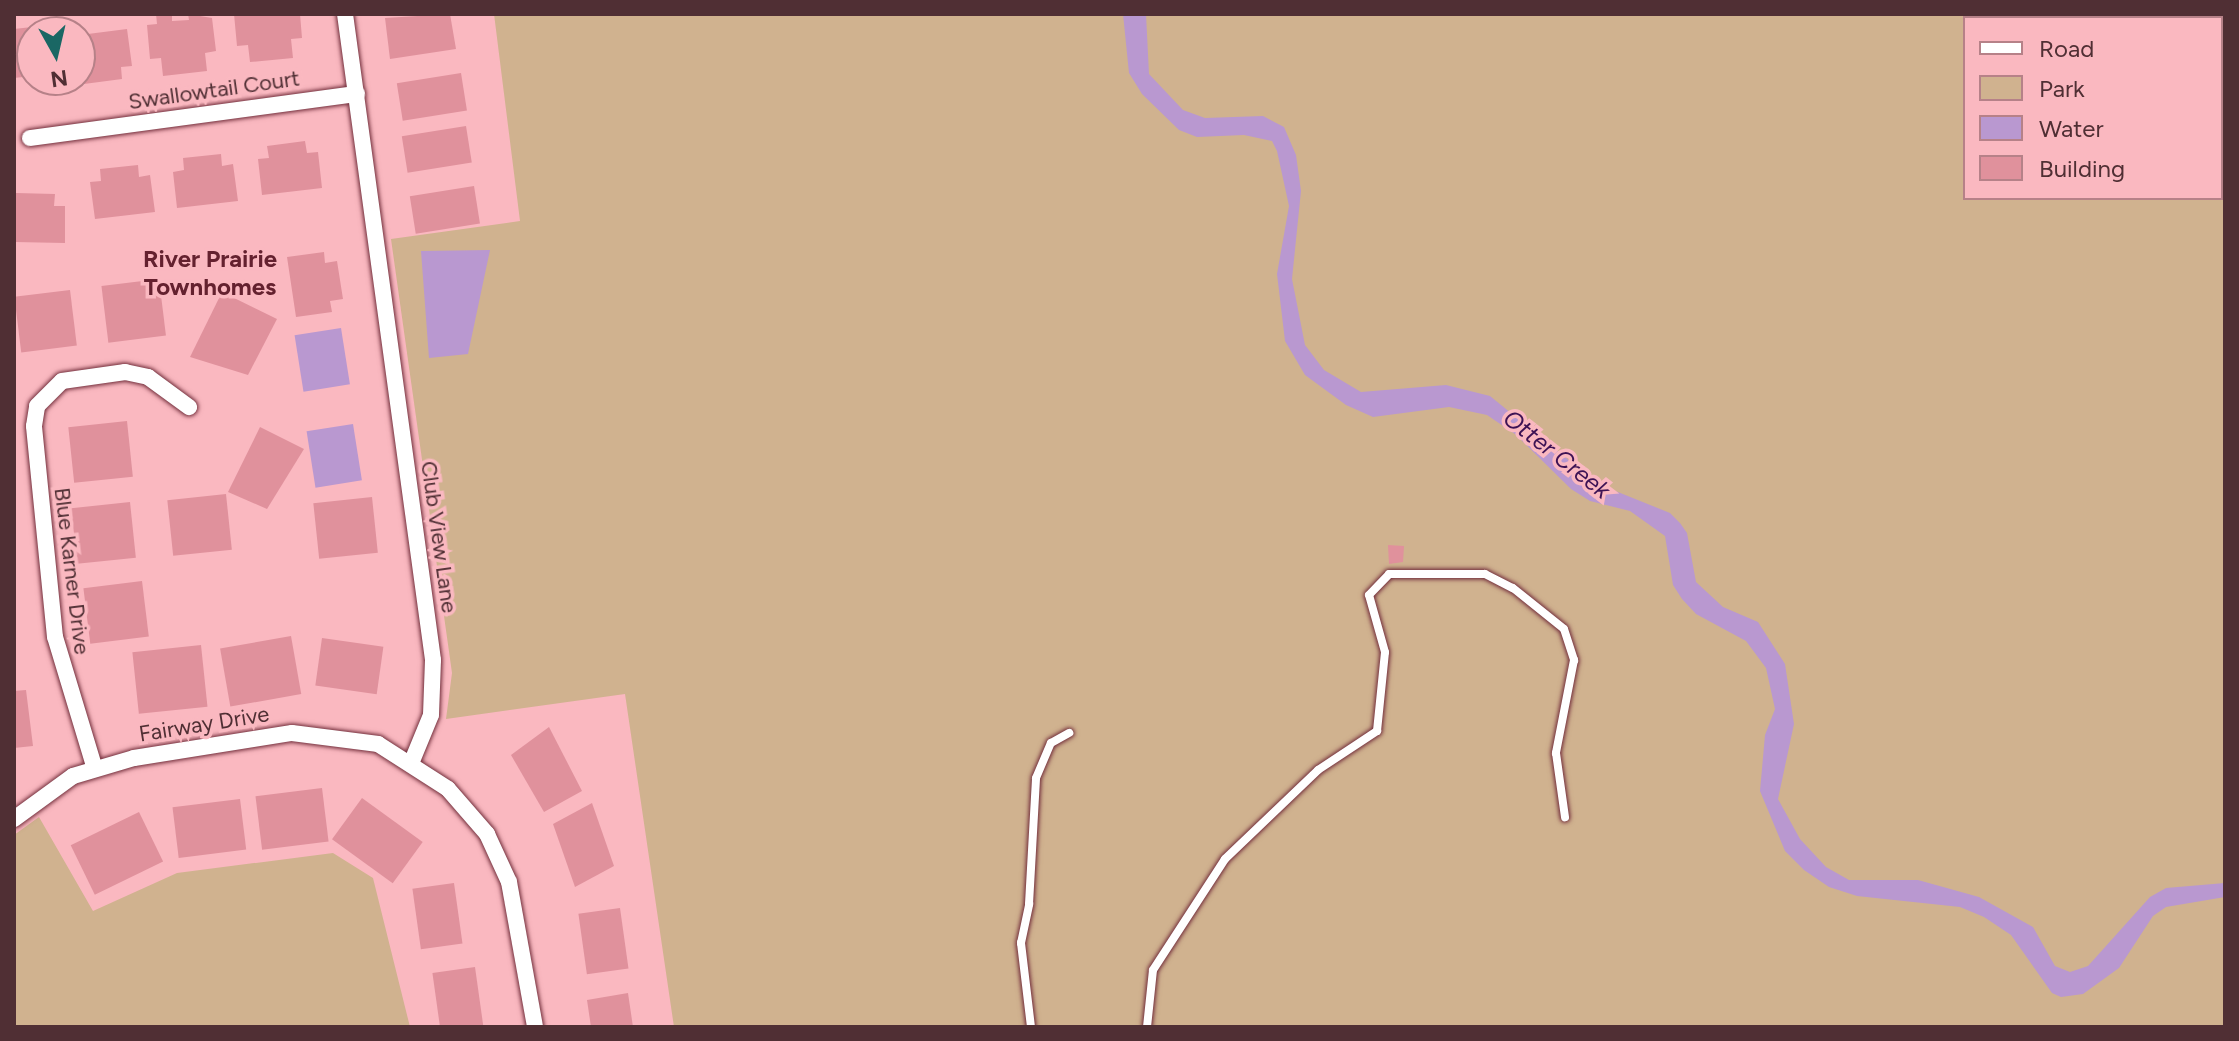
<!DOCTYPE html>
<html>
<head>
<meta charset="utf-8">
<style>
  body { margin:0 }
  #map { position:relative; width:2239px; height:1041px; overflow:hidden; background:#fab8c0; font-family:Figtree,sans-serif }
  div>[style] { position:absolute }
  [style*='--x'] { left:calc(var(--x)*1px); top:calc(var(--y)*1px); width:calc(var(--w)*1px); rotate:calc(var(--a)*1deg) }
  .green>* { inset:0; background:#d0b28f }
  .water>* { inset:0; background:#b998d0; transform-origin:0 0 }
  .building>* { inset:0; background:#e0919c; transform-origin:0 0 }
  .roads { filter:drop-shadow(0 0 2px #732f3c) drop-shadow(0 0 2px #732f3c) }
  .service>* { height:8px; margin:-4px; padding:0 4px; transform-origin:4px; border-radius:4px; background:#fff }
  .minor>* { height:16px; margin:-8px; padding:0 8px; transform-origin:8px; border-radius:8px; background:#fff }
  span { translate:-50% -50%; white-space:nowrap; text-align:center; line-height:1.15; -webkit-text-stroke:7px #fab8c0; paint-order:stroke }
  .street-label { font-size:22px; color:#502f34 }
  .neighbourhood-label { font-size:24px; color:#64212f; font-weight:700 }
  .water-label { font-size:24px; color:#3d1254; font-style:italic }
  .frame { position:absolute; inset:0; border:16px solid #502f34; pointer-events:none }
  .legend { position:absolute; left:1963px; top:16px; width:260px; height:184px; box-sizing:border-box; background:#fab8c0; border:2px solid #b68188; margin:0; padding:10px 14px; list-style:none; font-size:24px; color:#502f34 }
  .legend li { display:flex; align-items:center; gap:16px; height:40px }
  .legend b { width:40px; border:2px solid #b68188 }
  .north { position:absolute; left:16px; top:16px; width:80px; height:80px; box-sizing:border-box; background:#fab8c0; border:2px solid #b68188; border-radius:50%; rotate:172deg; font-size:22px; font-weight:700; line-height:32px; text-align:center; color:#502f34 }
  .north::after { content:''; display:block; margin:auto; width:28px; height:36px; background:#1a6764; clip-path:polygon(50% 0,100% 100%,50% 72%,0 100%) }
</style>
</head>
<body>
<div id="map">
  <div class="green">
    <div style="clip-path:polygon(evenodd,494px 14px,2225px 14px,2225px 1027px,674px 1027px,625px 694px,446px 719px,452px 673px,391px 239px,520px 221px,494px 14px,1965px 18px,2221px 18px,2221px 198px,1965px 198px,1965px 18px)"></div>
    <div style="clip-path:polygon(39px 817px,93px 911px,177px 873px,333px 853px,373px 878px,410px 1027px,14px 1027px,14px 835px)"></div>
  </div>
  <div class="water">
    <div style="clip-path:polygon(1123px 14px,1146px 14px,1149px 74px,1183px 110px,1205px 118px,1263px 116px,1284px 127px,1296px 155px,1301px 191px,1292px 279px,1305px 345px,1324px 370px,1361px 392px,1446px 385px,1490px 396px,1598px 484px,1670px 513px,1680px 523px,1687px 533px,1696px 582px,1723px 607px,1758px 622px,1785px 664px,1794px 724px,1778px 799px,1800px 839px,1826px 867px,1849px 880px,1918px 880px,1979px 897px,2033px 927px,2055px 966px,2070px 972px,2088px 966px,2150px 897px,2166px 888px,2225px 883px,2225px 897px,2166px 907px,2153px 916px,2119px 968px,2083px 994px,2061px 997px,2052px 993px,2011px 935px,1984px 917px,1960px 907px,1857px 896px,1829px 887px,1804px 870px,1785px 851px,1760px 791px,1765px 735px,1775px 709px,1766px 668px,1746px 641px,1696px 614px,1682px 599px,1673px 585px,1665px 536px,1630px 511px,1590px 501px,1571px 489px,1515px 434px,1487px 415px,1449px 407px,1373px 417px,1346px 405px,1305px 375px,1285px 341px,1277px 274px,1289px 206px,1277px 151px,1272px 141px,1244px 135px,1197px 137px,1179px 130px,1142px 94px,1129px 73px)"></div>
    <div style="clip-path:polygon(490px 250px,468px 354px,429px 358px,421px 251px)"></div>
    <div style="left:341px;top:328px;width:57px;height:47px;rotate:81deg"></div>
    <div style="left:353px;top:424px;width:57px;height:47px;rotate:81deg"></div>
  </div>
  <div class="building">
    <div style="clip-path:polygon(156px 14px,172px 14px,172px 21px,189px 20px,188px 14px,212px 18px,216px 51px,205px 53px,207px 71px,163px 76px,161px 58px,150px 59px,147px 25px,157px 24px)"></div>
    <div style="clip-path:polygon(234px 14px,300px 14px,302px 38px,291px 39px,293px 58px,250px 62px,248px 45px,237px 46px)"></div>
    <div style="clip-path:polygon(450px 14px,456px 49px,390px 59px,385px 18px)"></div>
    <div style="clip-path:polygon(41px 26px,42px 32px,32px 32px,32px 76px,14px 78px,14px 29px)"></div>
    <div style="clip-path:polygon(127px 29px,132px 66px,121px 67px,122px 79px,84px 84px,80px 35px)"></div>
    <div style="left:461px;top:73px;width:38px;height:65px;rotate:81deg"></div>
    <div style="left:466px;top:126px;width:37px;height:65px;rotate:81deg"></div>
    <div style="clip-path:polygon(305px 141px,307px 153px,318px 152px,322px 188px,262px 195px,258px 159px,269px 158px,267px 146px)"></div>
    <div style="clip-path:polygon(221px 154px,222px 166px,233px 164px,238px 201px,177px 208px,173px 172px,184px 170px,183px 158px)"></div>
    <div style="clip-path:polygon(138px 165px,139px 177px,150px 175px,155px 212px,95px 219px,90px 182px,101px 181px,100px 169px)"></div>
    <div style="left:474px;top:186px;width:38px;height:65px;rotate:81deg"></div>
    <div style="clip-path:polygon(16px 193px,55px 194px,54px 206px,65px 206px,65px 243px,14px 242px)"></div>
    <div style="clip-path:polygon(324px 252px,325px 263px,337px 261px,343px 299px,330px 301px,332px 312px,296px 317px,287px 257px)"></div>
    <div style="left:159px;top:279px;width:57px;height:58px;rotate:83deg"></div>
    <div style="left:70px;top:290px;width:56px;height:56px;rotate:83deg"></div>
    <div style="clip-path:polygon(222px 292px,277px 319px,248px 375px,190px 357px)"></div>
    <div style="left:127px;top:421px;width:56px;height:59px;rotate:84deg"></div>
    <div style="clip-path:polygon(260px 427px,304px 449px,267px 509px,228px 492px)"></div>
    <div style="left:226px;top:494px;width:56px;height:59px;rotate:84deg"></div>
    <div style="left:372px;top:497px;width:56px;height:59px;rotate:84deg"></div>
    <div style="left:130px;top:502px;width:56px;height:59px;rotate:84deg"></div>
    <div style="clip-path:polygon(1388px 545px,1404px 546px,1403px 562px,1389px 564px)"></div>
    <div style="left:142px;top:581px;width:56px;height:59px;rotate:83deg"></div>
    <div style="left:291px;top:636px;width:59px;height:72px;rotate:80deg"></div>
    <div style="left:322px;top:638px;width:62px;height:48px;rotate:8deg"></div>
    <div style="left:201px;top:645px;width:62px;height:69px;rotate:84deg"></div>
    <div style="clip-path:polygon(26px 690px,33px 746px,14px 748px,14px 691px)"></div>
    <div style="clip-path:polygon(549px 727px,582px 791px,544px 812px,511px 755px)"></div>
    <div style="left:322px;top:788px;width:54px;height:67px;rotate:83deg"></div>
    <div style="left:362px;top:798px;width:75px;height:51px;rotate:36deg"></div>
    <div style="left:240px;top:799px;width:51px;height:68px;rotate:83deg"></div>
    <div style="clip-path:polygon(592px 803px,614px 866px,575px 887px,553px 824px)"></div>
    <div style="left:139px;top:812px;width:55px;height:76px;rotate:64deg"></div>
    <div style="left:454px;top:883px;width:61px;height:42px;rotate:82deg"></div>
    <div style="left:620px;top:908px;width:61px;height:42px;rotate:82deg"></div>
    <div style="left:475px;top:967px;width:61px;height:43px;rotate:82deg"></div>
    <div style="clip-path:polygon(628px 993px,633px 1027px,591px 1027px,587px 1000px)"></div>
  </div>
  <div class="roads">
    <div class="service">
      <div style="--x:1031;--y:1027;--w:85;--a:-96.8"></div>
      <div style="--x:1021;--y:943;--w:40;--a:-78"></div>
      <div style="--x:1029;--y:904;--w:126;--a:-86.8"></div>
      <div style="--x:1036;--y:778;--w:38;--a:-67"></div>
      <div style="--x:1051;--y:743;--w:21;--a:-29"></div>
      <div style="--x:1147;--y:1027;--w:57;--a:-84"></div>
      <div style="--x:1153;--y:970;--w:132;--a:-57"></div>
      <div style="--x:1225;--y:859;--w:129;--a:-43.7"></div>
      <div style="--x:1318;--y:770;--w:71;--a:-33.5"></div>
      <div style="--x:1377;--y:731;--w:79;--a:-84.2"></div>
      <div style="--x:1385;--y:652;--w:59;--a:-105.7"></div>
      <div style="--x:1369;--y:595;--w:29;--a:-46"></div>
      <div style="--x:1389;--y:574;--w:96;--a:0"></div>
      <div style="--x:1485;--y:574;--w:31;--a:27"></div>
      <div style="--x:1513;--y:588;--w:65;--a:38.8"></div>
      <div style="--x:1564;--y:629;--w:33;--a:72"></div>
      <div style="--x:1574;--y:660;--w:95;--a:101"></div>
      <div style="--x:1556;--y:753;--w:65;--a:82"></div>
    </div>
    <div class="minor">
      <div style="--x:345;--y:14;--w:652;--a:82.24"></div>
      <div style="--x:433;--y:660;--w:55;--a:92.1"></div>
      <div style="--x:431;--y:715;--w:50;--a:112.4"></div>
      <div style="--x:30;--y:138;--w:330;--a:-7.7"></div>
      <div style="--x:94;--y:766;--w:135;--a:-106.8"></div>
      <div style="--x:55;--y:637;--w:212;--a:-95.7"></div>
      <div style="--x:34;--y:426;--w:20;--a:-81"></div>
      <div style="--x:37;--y:406;--w:35;--a:-45"></div>
      <div style="--x:62;--y:381;--w:64;--a:-8.1"></div>
      <div style="--x:125;--y:372;--w:24;--a:12"></div>
      <div style="--x:148;--y:377;--w:51;--a:36.2"></div>
      <div style="--x:14;--y:819;--w:73;--a:-36.1"></div>
      <div style="--x:73;--y:776;--w:64;--a:-16.4"></div>
      <div style="--x:134;--y:758;--w:160;--a:-9"></div>
      <div style="--x:292;--y:733;--w:87;--a:7.3"></div>
      <div style="--x:378;--y:744;--w:83;--a:32.7"></div>
      <div style="--x:448;--y:789;--w:60;--a:49.1"></div>
      <div style="--x:487;--y:834;--w:53;--a:65.4"></div>
      <div style="--x:509;--y:882;--w:147;--a:79.8"></div>
    </div>
  </div>
  <div class="street-label">
    <span style="left:214px;top:90px;rotate:-8deg">Swallowtail Court</span>
    <span style="left:439px;top:537px;rotate:82deg">Club View Lane</span>
    <span style="left:72px;top:571px;rotate:83deg">Blue Karner Drive</span>
    <span style="left:204px;top:724px;rotate:-9deg">Fairway Drive</span>
  </div>
  <div class="neighbourhood-label">
    <span style="left:210px;top:273px">River Prairie<br>Townhomes</span>
  </div>
  <div class="water-label">
    <span style="left:1557px;top:454px;rotate:38deg">Otter Creek</span>
  </div>
  <div class="frame"></div>
  <ul class="legend">
  <li><b style="height:10px;background:#fff"></b>Road</li>
  <li><b style="height:22px;background:#d0b28f"></b>Park</li>
  <li><b style="height:22px;background:#b998d0"></b>Water</li>
  <li><b style="height:22px;background:#e0919c"></b>Building</li>
  </ul>
  <div class="north">N</div>
</div>
</body>
</html>
